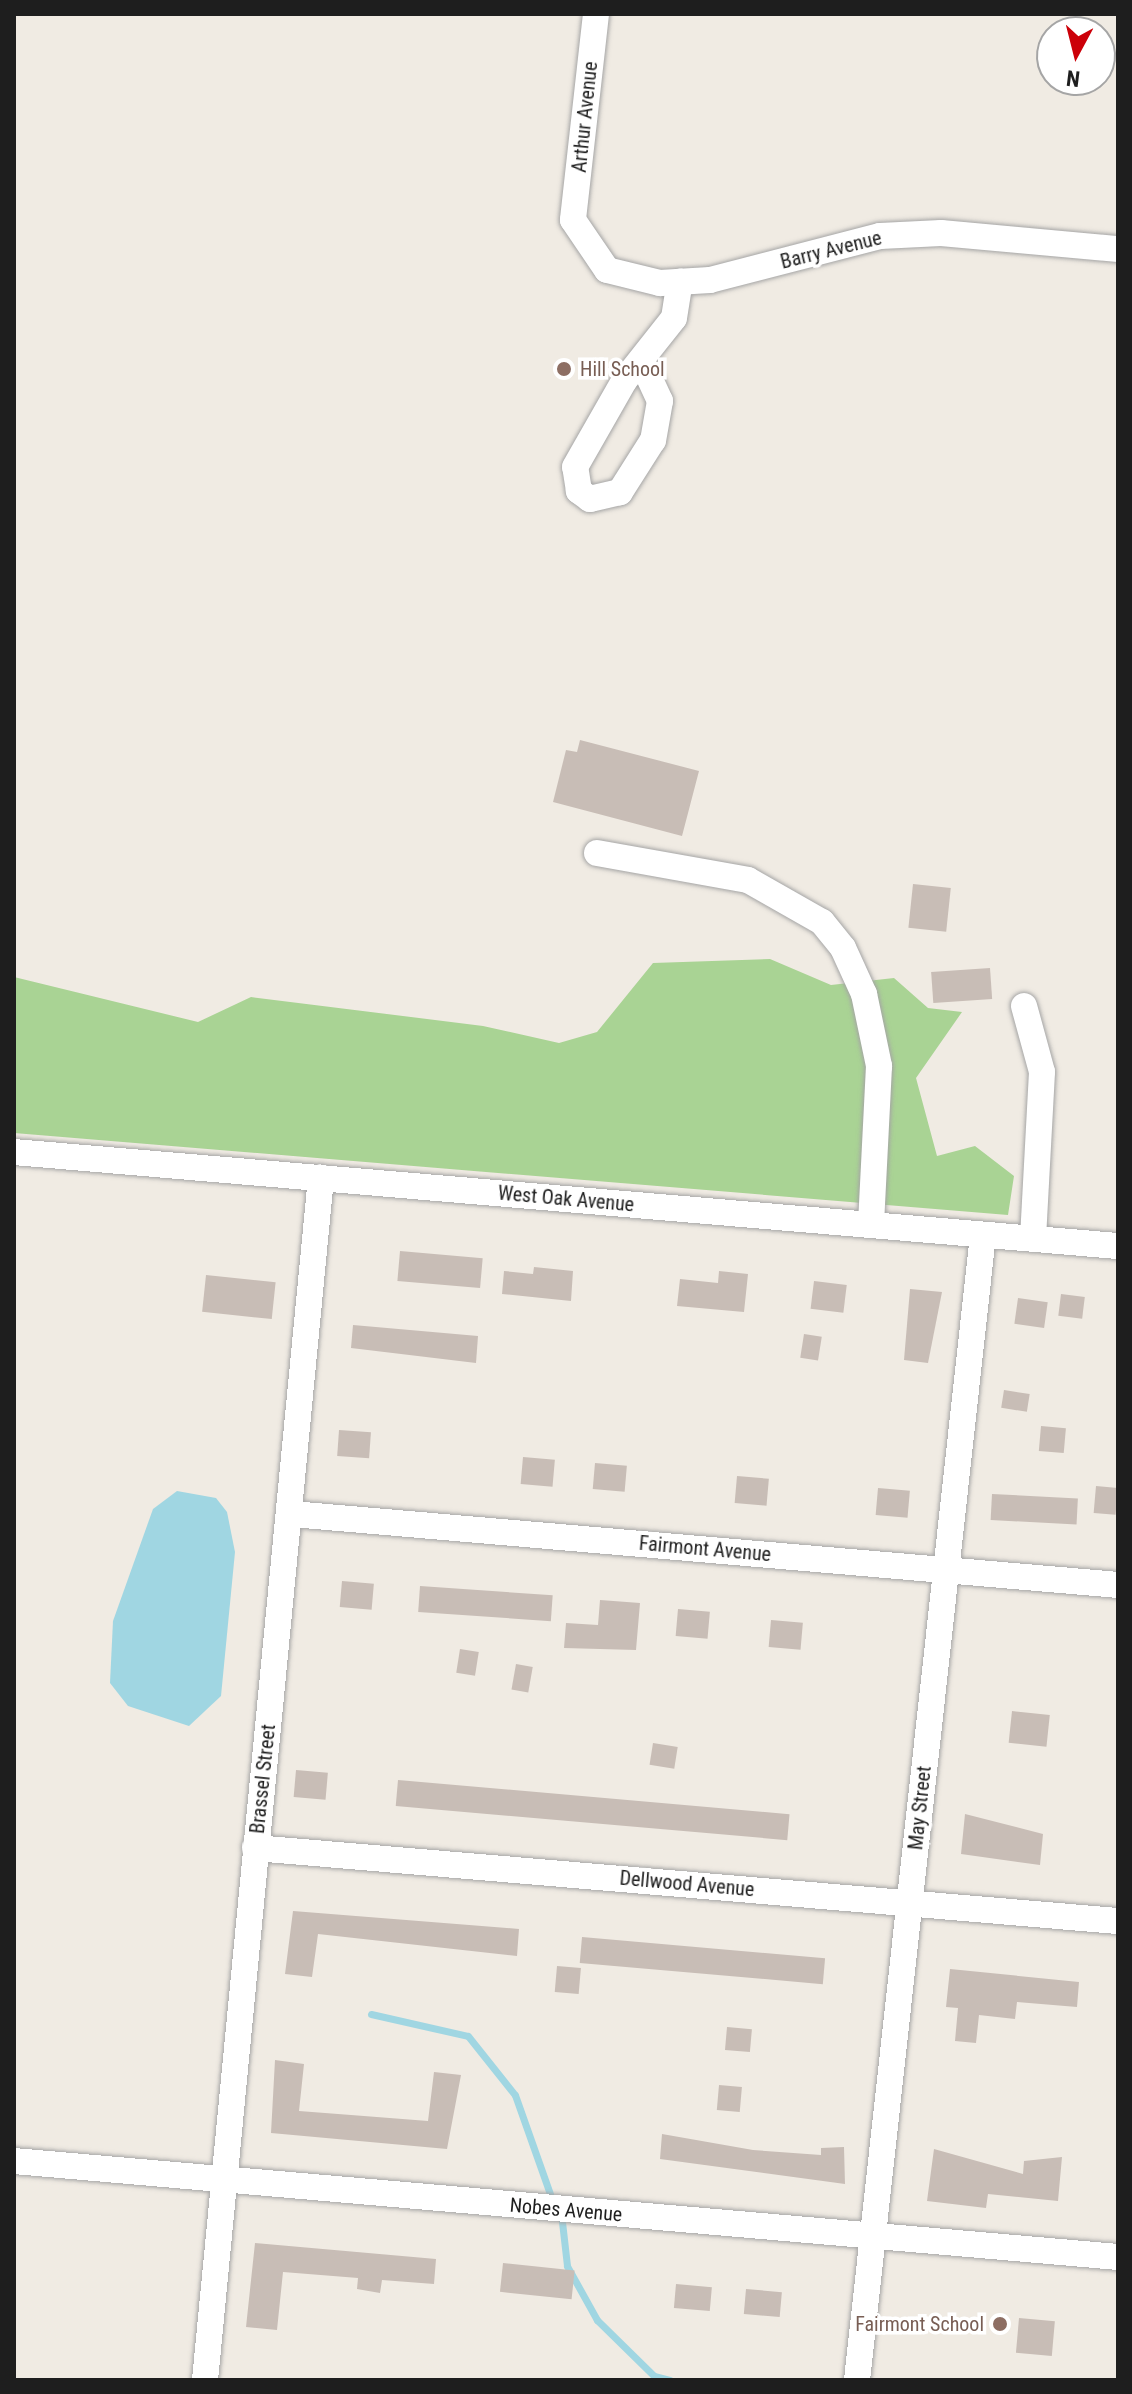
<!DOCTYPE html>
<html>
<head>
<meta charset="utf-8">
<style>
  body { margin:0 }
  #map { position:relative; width:1132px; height:2394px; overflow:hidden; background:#f0ebe3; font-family:"Roboto Condensed",sans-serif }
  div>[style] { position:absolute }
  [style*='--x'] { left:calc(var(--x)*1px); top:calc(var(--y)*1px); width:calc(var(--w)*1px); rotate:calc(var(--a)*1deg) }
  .forest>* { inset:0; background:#a9d394 }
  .water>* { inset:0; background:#a0d6e2 }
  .stream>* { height:7px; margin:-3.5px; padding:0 3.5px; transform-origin:3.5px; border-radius:3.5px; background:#a0d6e2 }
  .building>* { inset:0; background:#c8bdb6; transform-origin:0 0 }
  .roads { filter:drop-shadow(0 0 2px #a5a5a5) drop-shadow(0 0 2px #a5a5a5) }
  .minor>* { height:26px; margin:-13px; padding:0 13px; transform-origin:13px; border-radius:13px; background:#fff }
  .dots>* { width:22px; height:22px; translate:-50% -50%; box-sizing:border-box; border:4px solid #fff; border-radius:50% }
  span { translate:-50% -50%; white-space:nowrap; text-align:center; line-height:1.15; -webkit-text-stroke:7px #fff; paint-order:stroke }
  .street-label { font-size:20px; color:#1e1e1e }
  .education-label { font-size:20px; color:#785e54 }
  .left { translate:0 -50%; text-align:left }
  .right { translate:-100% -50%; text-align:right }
  .frame { position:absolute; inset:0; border:16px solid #1e1e1e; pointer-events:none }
  .north { position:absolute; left:1036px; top:16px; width:80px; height:80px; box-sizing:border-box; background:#fff; border:2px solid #a5a5a5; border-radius:50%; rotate:187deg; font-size:22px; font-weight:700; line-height:32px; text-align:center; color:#1e1e1e }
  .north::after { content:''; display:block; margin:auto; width:28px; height:36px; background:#cc0009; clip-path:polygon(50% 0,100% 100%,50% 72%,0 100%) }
</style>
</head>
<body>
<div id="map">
  <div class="forest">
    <div style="clip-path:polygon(770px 959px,831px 985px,894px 978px,928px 1008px,962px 1012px,916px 1078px,937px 1156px,975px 1146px,1014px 1176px,1008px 1215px,14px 1133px,14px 977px,198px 1022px,251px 997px,483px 1026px,559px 1043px,597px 1032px,653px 963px)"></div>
  </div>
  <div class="water">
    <div style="clip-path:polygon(177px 1491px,216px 1498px,227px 1512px,235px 1552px,221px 1696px,189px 1726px,128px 1706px,110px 1683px,113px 1621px,153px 1509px)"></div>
  </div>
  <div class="stream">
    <div style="--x:371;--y:2014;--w:99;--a:12.8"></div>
    <div style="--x:468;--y:2036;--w:75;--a:51.5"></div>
    <div style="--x:515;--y:2095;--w:105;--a:70.5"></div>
    <div style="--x:561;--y:2213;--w:53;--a:83.5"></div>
    <div style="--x:567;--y:2266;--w:62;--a:60.9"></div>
    <div style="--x:597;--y:2320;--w:80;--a:44.5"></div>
    <div style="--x:654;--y:2376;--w:16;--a:14"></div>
  </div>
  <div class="building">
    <div style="clip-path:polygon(580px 740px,699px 771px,682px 836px,553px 802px,566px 750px,577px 752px)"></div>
    <div style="left:913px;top:884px;width:38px;height:44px;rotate:6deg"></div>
    <div style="left:990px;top:968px;width:31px;height:59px;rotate:86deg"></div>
    <div style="left:400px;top:1251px;width:83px;height:30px;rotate:5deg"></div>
    <div style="clip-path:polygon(534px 1267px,573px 1271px,571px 1301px,502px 1294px,504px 1271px,533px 1274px)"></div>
    <div style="clip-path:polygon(719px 1271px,748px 1274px,744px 1312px,677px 1306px,680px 1279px,718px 1283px)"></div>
    <div style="left:206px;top:1275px;width:70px;height:37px;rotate:6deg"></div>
    <div style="left:814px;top:1281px;width:33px;height:28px;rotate:7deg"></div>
    <div style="clip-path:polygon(910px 1289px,942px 1292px,928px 1363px,904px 1360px)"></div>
    <div style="left:1061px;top:1294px;width:24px;height:22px;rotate:7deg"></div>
    <div style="left:1018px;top:1298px;width:30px;height:26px;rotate:8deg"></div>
    <div style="clip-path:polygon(353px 1325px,478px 1336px,476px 1363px,351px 1348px)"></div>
    <div style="left:804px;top:1334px;width:18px;height:24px;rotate:9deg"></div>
    <div style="left:1004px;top:1390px;width:26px;height:18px;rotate:9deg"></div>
    <div style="left:1041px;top:1426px;width:25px;height:25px;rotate:5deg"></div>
    <div style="left:339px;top:1430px;width:32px;height:26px;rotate:4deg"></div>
    <div style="left:523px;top:1457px;width:32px;height:27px;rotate:5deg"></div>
    <div style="left:595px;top:1463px;width:32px;height:26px;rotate:5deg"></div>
    <div style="left:737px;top:1476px;width:32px;height:27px;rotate:5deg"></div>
    <div style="left:1096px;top:1486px;width:22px;height:27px;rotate:5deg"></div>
    <div style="left:878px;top:1488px;width:32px;height:27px;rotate:5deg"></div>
    <div style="left:992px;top:1494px;width:86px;height:26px;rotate:3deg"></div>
    <div style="left:342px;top:1581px;width:32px;height:26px;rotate:5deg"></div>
    <div style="left:420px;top:1586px;width:133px;height:26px;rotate:4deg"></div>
    <div style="clip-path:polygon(600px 1600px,640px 1603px,636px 1650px,564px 1648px,566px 1623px,598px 1625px)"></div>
    <div style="left:678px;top:1609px;width:32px;height:27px;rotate:5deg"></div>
    <div style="left:771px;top:1620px;width:32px;height:27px;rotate:5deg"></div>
    <div style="left:460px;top:1649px;width:19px;height:24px;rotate:9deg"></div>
    <div style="left:516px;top:1664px;width:17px;height:26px;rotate:10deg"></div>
    <div style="left:1012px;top:1711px;width:38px;height:32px;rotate:6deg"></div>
    <div style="left:653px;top:1743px;width:25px;height:22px;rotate:9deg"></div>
    <div style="left:296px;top:1770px;width:32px;height:27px;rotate:5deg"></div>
    <div style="left:398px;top:1780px;width:393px;height:26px;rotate:5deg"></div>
    <div style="clip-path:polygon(965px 1814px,1043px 1834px,1040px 1865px,961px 1854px)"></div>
    <div style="clip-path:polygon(293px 1911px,519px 1929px,517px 1956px,318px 1934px,312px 1977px,285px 1974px)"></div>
    <div style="left:582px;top:1937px;width:244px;height:26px;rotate:5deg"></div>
    <div style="left:557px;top:1966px;width:24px;height:26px;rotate:5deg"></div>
    <div style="clip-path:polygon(950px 1969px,1079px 1982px,1077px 2007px,1017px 2002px,1015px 2019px,979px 2015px,976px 2043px,955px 2041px,958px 2008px,946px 2007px)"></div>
    <div style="left:727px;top:2027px;width:25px;height:23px;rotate:5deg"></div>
    <div style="clip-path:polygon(275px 2060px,304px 2064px,299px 2111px,364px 2116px,428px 2121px,434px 2072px,461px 2075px,447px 2149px,271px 2133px)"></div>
    <div style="left:719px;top:2085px;width:23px;height:25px;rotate:5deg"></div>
    <div style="clip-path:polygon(662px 2134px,753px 2150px,821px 2155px,821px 2148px,844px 2147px,845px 2184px,660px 2159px)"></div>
    <div style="clip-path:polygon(934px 2149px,1023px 2174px,1024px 2161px,1062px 2157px,1058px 2201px,988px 2194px,986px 2208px,927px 2201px)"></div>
    <div style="clip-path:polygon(255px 2243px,436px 2259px,434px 2284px,382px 2280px,380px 2293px,357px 2289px,358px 2278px,283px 2272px,277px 2330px,246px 2327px)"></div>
    <div style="left:503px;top:2263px;width:72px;height:29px;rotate:6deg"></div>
    <div style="left:676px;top:2284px;width:36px;height:24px;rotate:5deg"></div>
    <div style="left:746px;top:2289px;width:36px;height:25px;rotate:5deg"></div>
    <div style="left:1019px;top:2318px;width:36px;height:35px;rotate:5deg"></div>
  </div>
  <div class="roads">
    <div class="minor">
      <div style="--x:596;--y:14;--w:207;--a:96.4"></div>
      <div style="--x:573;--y:220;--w:60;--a:55.8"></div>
      <div style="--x:607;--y:270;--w:55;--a:13.8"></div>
      <div style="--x:660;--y:283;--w:50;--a:-3.4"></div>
      <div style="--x:710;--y:280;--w:176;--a:-14.5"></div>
      <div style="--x:880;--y:236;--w:61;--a:-2.8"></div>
      <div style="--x:941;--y:233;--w:178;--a:5.2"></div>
      <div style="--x:642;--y:362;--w:43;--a:65.2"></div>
      <div style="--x:660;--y:401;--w:40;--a:100"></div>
      <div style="--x:653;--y:440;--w:62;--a:122.4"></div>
      <div style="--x:620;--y:492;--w:31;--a:167"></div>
      <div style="--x:590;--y:499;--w:14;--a:-144"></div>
      <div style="--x:579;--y:491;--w:24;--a:-99"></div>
      <div style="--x:575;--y:467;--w:99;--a:-60.3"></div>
      <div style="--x:624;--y:381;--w:80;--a:-51.6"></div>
      <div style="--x:674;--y:318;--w:37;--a:-81"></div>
      <div style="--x:597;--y:853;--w:153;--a:10.1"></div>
      <div style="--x:748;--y:880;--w:85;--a:29.6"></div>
      <div style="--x:822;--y:922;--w:33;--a:51"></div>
      <div style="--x:843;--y:948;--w:51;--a:65.5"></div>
      <div style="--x:864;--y:994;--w:74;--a:78.2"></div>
      <div style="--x:879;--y:1066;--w:159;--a:92.9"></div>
      <div style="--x:1024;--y:1006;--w:68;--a:74.7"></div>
      <div style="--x:1042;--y:1072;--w:167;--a:93.1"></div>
      <div style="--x:14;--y:1152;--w:1108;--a:4.87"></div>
      <div style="--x:292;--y:1514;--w:829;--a:4.91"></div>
      <div style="--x:255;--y:1848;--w:866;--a:4.84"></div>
      <div style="--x:14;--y:2161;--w:1108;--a:4.97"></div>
      <div style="--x:205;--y:2380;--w:1208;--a:-84.49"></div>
      <div style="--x:857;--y:2380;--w:1152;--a:-83.72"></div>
    </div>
  </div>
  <div class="dots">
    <div style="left:564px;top:369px;background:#8d6e63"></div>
    <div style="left:1000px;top:2324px;background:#8d6e63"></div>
  </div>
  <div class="street-label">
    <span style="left:585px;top:117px;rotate:-84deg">Arthur Avenue</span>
    <span style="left:831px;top:250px;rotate:-14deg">Barry Avenue</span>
    <span style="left:566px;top:1199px;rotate:5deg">West Oak Avenue</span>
    <span style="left:705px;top:1549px;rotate:5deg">Fairmont Avenue</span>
    <span style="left:263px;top:1779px;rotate:-84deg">Brassel Street</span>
    <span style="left:920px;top:1808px;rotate:-84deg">May Street</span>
    <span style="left:687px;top:1884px;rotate:5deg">Dellwood Avenue</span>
    <span style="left:566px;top:2210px;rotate:5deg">Nobes Avenue</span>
  </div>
  <div class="education-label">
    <span class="left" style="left:580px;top:369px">Hill School</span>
    <span class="right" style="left:984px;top:2324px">Fairmont School</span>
  </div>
  <div class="frame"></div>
  <div class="north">N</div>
</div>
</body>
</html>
